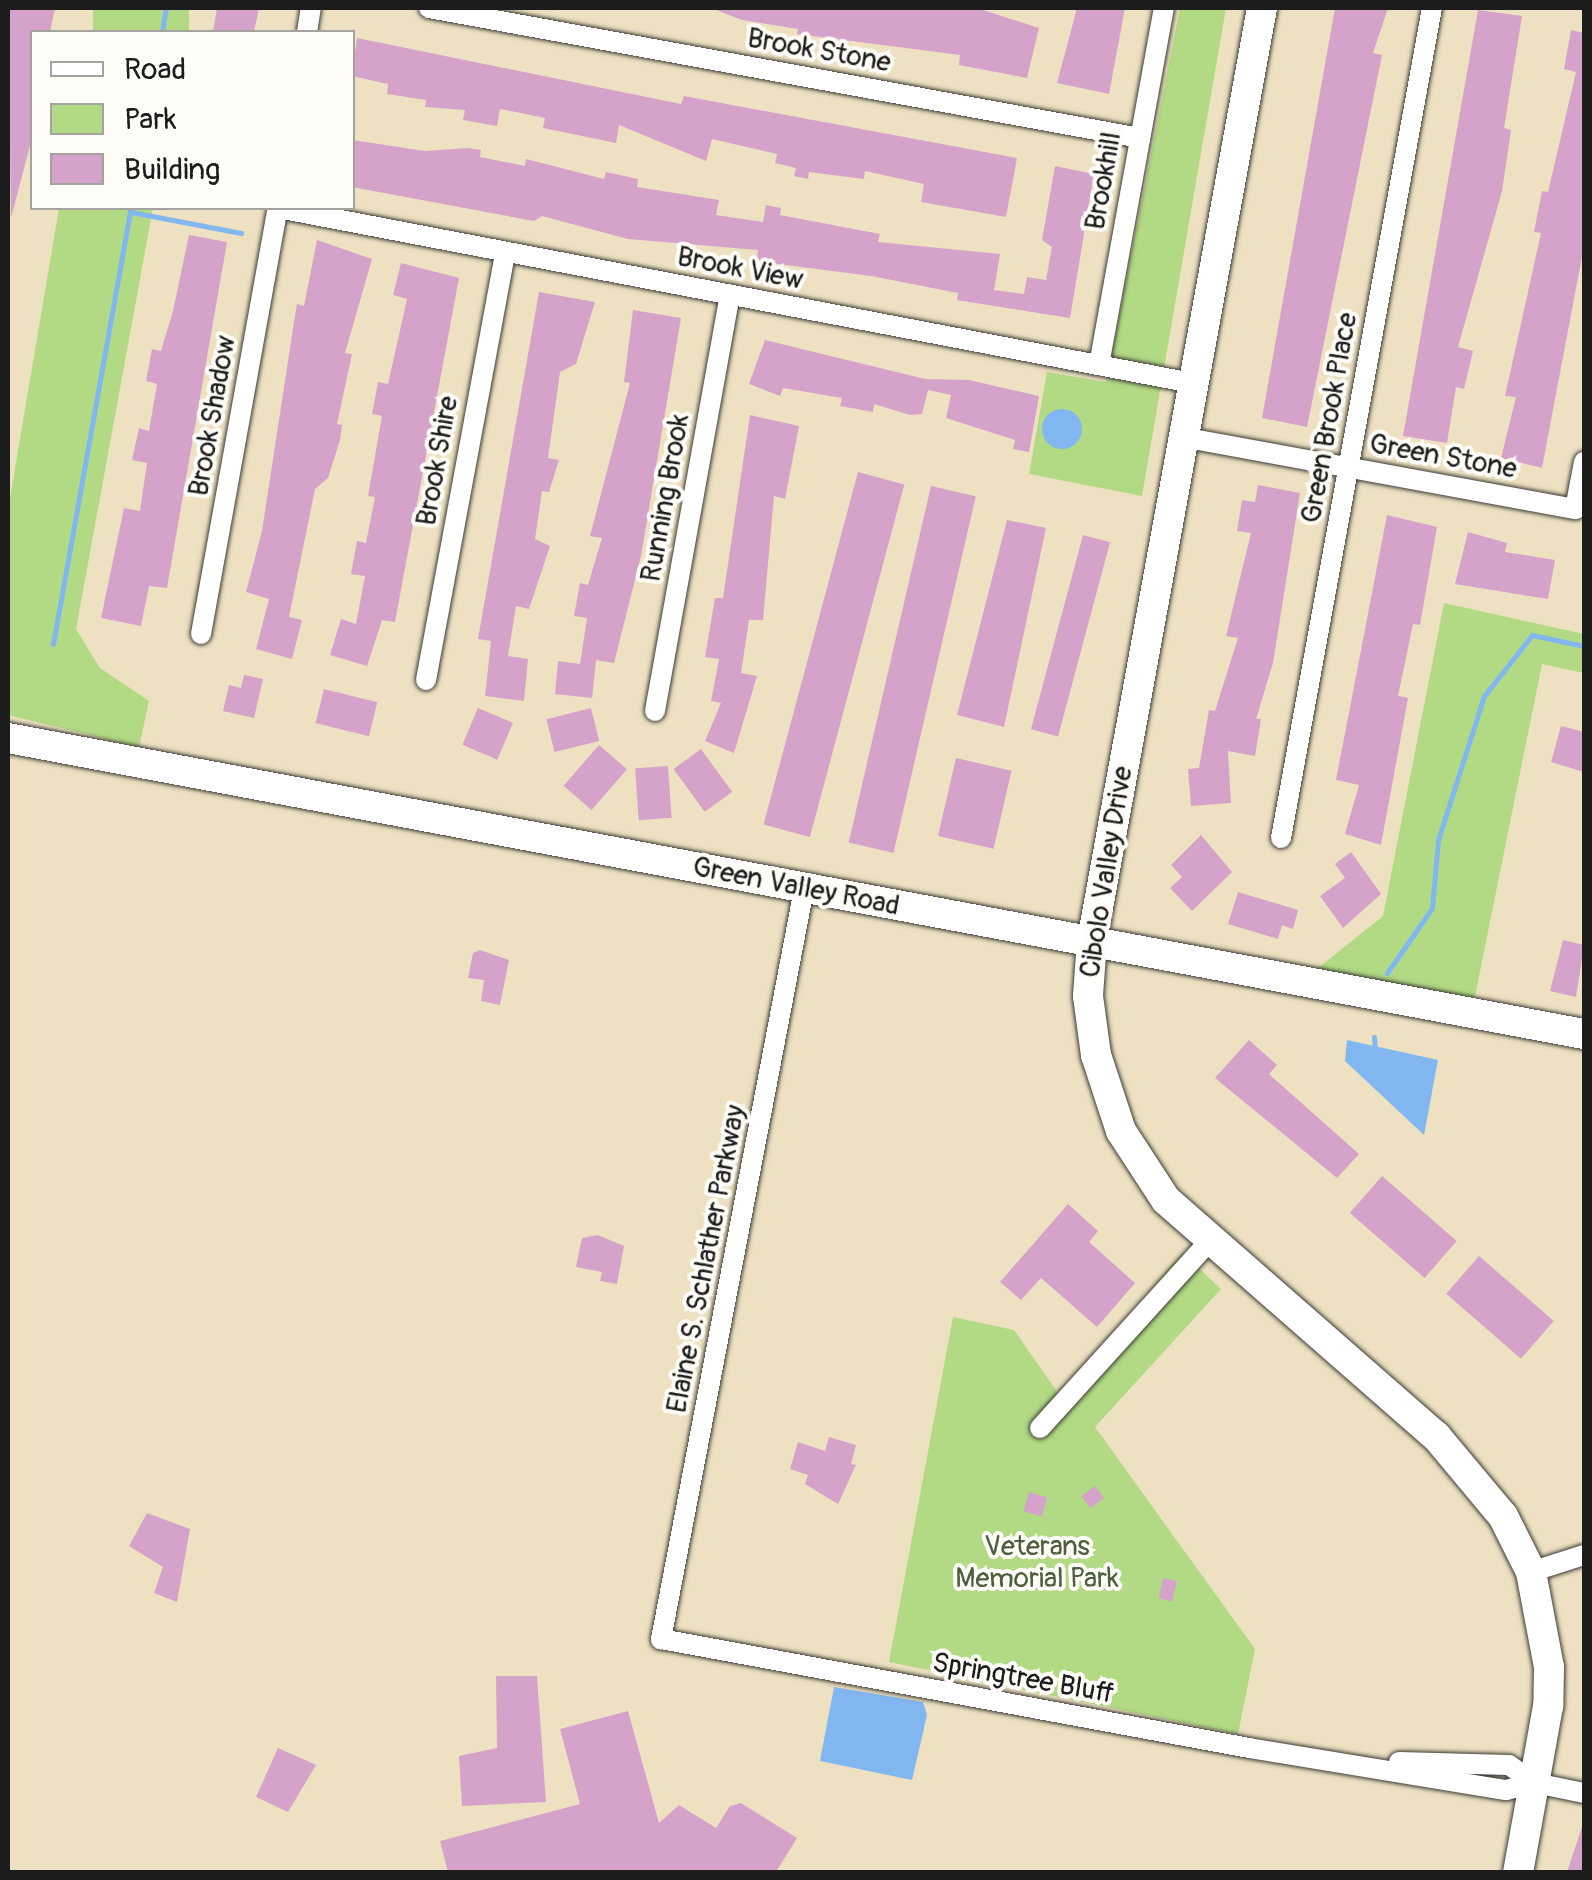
<!DOCTYPE html>
<html>
<head>
<meta charset="utf-8">
<style>
  body { margin:0 }
  #map { position:relative; width:1592px; height:1880px; overflow:hidden; background:#ede1c2; font-family:Pangolin,sans-serif }
  div>[style] { position:absolute }
  [style*='--x'] { left:calc(var(--x)*1px); top:calc(var(--y)*1px); width:calc(var(--w)*1px); rotate:calc(var(--a)*1deg) }
  .green>* { inset:0; background:#b2da84; transform-origin:0 0 }
  .water>* { inset:0; background:#82b6f0 }
  .round { border-radius:50% }
  .stream>* { height:5px; margin:-2.5px; padding:0 2.5px; transform-origin:2.5px; border-radius:2.5px; background:#82b6f0 }
  .building>* { inset:0; background:#d5a3c9; transform-origin:0 0 }
  .roads { filter:drop-shadow(0 0 2px #3b3a35) drop-shadow(0 0 2px #3b3a35) }
  .street>* { height:20px; margin:-10px; padding:0 10px; transform-origin:10px; border-radius:10px; background:#fff }
  .secondary>* { height:30px; margin:-15px; padding:0 15px; transform-origin:15px; border-radius:15px; background:#fff }
  span { translate:-50% -50%; white-space:nowrap; text-align:center; line-height:1.15; -webkit-text-stroke:8px #fdfcf7; paint-order:stroke }
  .street-label { font-size:28px; color:#1c1c1c }
  .park-label { font-size:28px; color:#505e40 }
  .frame { position:absolute; inset:0; border:10px solid #1c1c1c; pointer-events:none }
  .legend { position:absolute; left:30px; top:30px; width:325px; height:180px; box-sizing:border-box; background:#fdfcf7; border:2px solid #a3a29f; margin:0; padding:12px 18px; list-style:none; font-size:30px; color:#1c1c1c }
  .legend li { display:flex; align-items:center; gap:20px; height:50px }
  .legend b { width:50px; border:2px solid #a3a29f }
</style>
</head>
<body>
<div id="map">
  <div class="green">
    <div style="left:93px;top:8px;width:96px;height:25px"></div>
    <div style="clip-path:polygon(1180px 8px,1226px 8px,1142px 496px,1029px 474px,1047px 372px,1106px 382px)"></div>
    <div style="clip-path:polygon(59px 208px,153px 208px,76px 629px,100px 668px,149px 701px,139px 747px,8px 715px,8px 510px)"></div>
    <div style="clip-path:polygon(1444px 603px,1584px 634px,1584px 673px,1542px 664px,1473px 1006px,1313px 972px,1383px 916px)"></div>
    <div style="clip-path:polygon(1182px 1253px,1221px 1289px,1095px 1427px,1255px 1649px,1238px 1734px,889px 1662px,953px 1317px,1014px 1330px,1060px 1396px)"></div>
  </div>
  <div class="water">
    <div class="round" style="left:1042px;top:409px;width:40px;height:40px"></div>
    <div style="clip-path:polygon(1347px 1040px,1438px 1060px,1424px 1135px,1345px 1061px)"></div>
    <div style="clip-path:polygon(834px 1687px,923px 1702px,927px 1715px,912px 1780px,820px 1761px)"></div>
  </div>
  <div class="stream">
    <div style="--x:162;--y:32;--w:24;--a:-81"></div>
    <div style="--x:131;--y:212;--w:112;--a:10.8"></div>
    <div style="--x:53;--y:644;--w:443;--a:-79.9"></div>
    <div style="--x:1387;--y:973;--w:79;--a:-55.3"></div>
    <div style="--x:1432;--y:908;--w:68;--a:-85"></div>
    <div style="--x:1438;--y:840;--w:151;--a:-72.3"></div>
    <div style="--x:1484;--y:696;--w:78;--a:-51.8"></div>
    <div style="--x:1532;--y:635;--w:53;--a:11.9"></div>
    <div style="--x:1374;--y:1037;--w:13;--a:86"></div>
  </div>
  <div class="building">
    <div style="clip-path:polygon(8px 8px,55px 8px,50px 32px,32px 32px,32px 138px,11px 218px)"></div>
    <div style="clip-path:polygon(217px 8px,259px 8px,254px 32px,213px 32px)"></div>
    <div style="clip-path:polygon(711px 8px,977px 8px,1039px 28px,1027px 78px,959px 65px,960px 55px,797px 34px,798px 29px,742px 20px)"></div>
    <div style="clip-path:polygon(1077px 8px,1125px 8px,1109px 94px,1057px 83px)"></div>
    <div style="clip-path:polygon(1335px 8px,1388px 8px,1373px 53px,1382px 55px,1307px 427px,1262px 418px)"></div>
    <div style="clip-path:polygon(1478px 10px,1522px 16px,1504px 128px,1511px 130px,1502px 191px,1458px 347px,1473px 351px,1464px 389px,1456px 387px,1447px 443px,1403px 436px)"></div>
    <div style="clip-path:polygon(1571px 30px,1584px 33px,1584px 246px,1542px 468px,1501px 458px,1516px 397px,1505px 396px,1541px 233px,1534px 232px,1542px 191px,1548px 192px,1576px 72px,1564px 69px)"></div>
    <div style="clip-path:polygon(357px 38px,681px 104px,684px 96px,1017px 158px,1006px 217px,921px 202px,924px 184px,865px 171px,864px 179px,809px 172px,808px 179px,794px 176px,796px 168px,775px 163px,777px 154px,712px 139px,706px 161px,619px 125px,616px 143px,543px 128px,545px 118px,500px 109px,497px 126px,463px 120px,465px 110px,425px 107px,426px 100px,387px 94px,388px 84px,352px 76px)"></div>
    <div style="clip-path:polygon(352px 140px,425px 151px,468px 148px,481px 150px,480px 157px,525px 166px,526px 159px,604px 179px,606px 172px,638px 179px,637px 187px,719px 200px,716px 215px,763px 222px,766px 205px,781px 208px,780px 215px,880px 234px,878px 242px,1000px 254px,994px 290px,1024px 294px,1027px 277px,1046px 280px,1052px 247px,1042px 240px,1055px 166px,1094px 174px,1070px 318px,957px 300px,958px 293px,871px 276px,771px 263px,757px 260px,758px 250px,628px 239px,542px 216px,534px 221px,352px 187px)"></div>
    <div style="clip-path:polygon(189px 235px,227px 242px,167px 588px,149px 586px,141px 626px,101px 618px,124px 508px,140px 511px,147px 463px,132px 460px,139px 428px,149px 431px,157px 384px,146px 381px,152px 349px,161px 351px,173px 311px)"></div>
    <div style="clip-path:polygon(317px 240px,372px 259px,345px 353px,352px 354px,337px 424px,342px 425px,340px 440px,328px 478px,315px 489px,289px 617px,302px 620px,292px 659px,256px 649px,269px 599px,246px 592px,262px 531px,294px 322px,297px 304px,304px 306px)"></div>
    <div style="clip-path:polygon(401px 263px,459px 278px,395px 622px,382px 620px,367px 666px,330px 655px,341px 619px,356px 624px,365px 576px,351px 574px,357px 541px,366px 543px,375px 497px,368px 496px,382px 416px,372px 414px,378px 382px,388px 384px,407px 299px,393px 295px)"></div>
    <div style="clip-path:polygon(539px 292px,595px 302px,576px 364px,560px 372px,548px 458px,559px 460px,549px 492px,542px 491px,535px 539px,550px 546px,529px 609px,516px 606px,508px 656px,528px 659px,524px 701px,485px 696px,491px 641px,478px 639px)"></div>
    <div style="clip-path:polygon(633px 310px,681px 318px,641px 556px,614px 663px,596px 660px,592px 698px,555px 694px,558px 661px,580px 664px,587px 618px,574px 616px,580px 583px,588px 585px,602px 538px,590px 536px,630px 383px,624px 382px)"></div>
    <div style="clip-path:polygon(765px 340px,925px 379px,969px 380px,1039px 396px,1029px 452px,1013px 449px,1015px 440px,946px 418px,951px 395px,928px 390px,922px 414px,910px 415px,874px 404px,873px 412px,840px 406px,842px 398px,783px 388px,780px 396px,749px 384px)"></div>
    <div style="clip-path:polygon(750px 415px,799px 426px,785px 499px,774px 496px,763px 620px,749px 620px,741px 673px,757px 676px,734px 753px,705px 741px,721px 703px,711px 701px,719px 659px,705px 657px,715px 598px,723px 598px)"></div>
    <div style="left:858px;top:472px;width:48px;height:365px;rotate:15deg"></div>
    <div style="clip-path:polygon(1258px 485px,1300px 493px,1273px 663px,1256px 719px,1261px 719px,1255px 756px,1228px 751px,1231px 803px,1191px 806px,1188px 769px,1199px 768px,1209px 710px,1215px 711px,1238px 638px,1226px 636px,1251px 533px,1237px 531px,1242px 500px,1255px 502px)"></div>
    <div style="left:931px;top:486px;width:46px;height:366px;rotate:13deg"></div>
    <div style="clip-path:polygon(1387px 515px,1437px 527px,1420px 625px,1413px 624px,1398px 696px,1408px 698px,1381px 845px,1345px 834px,1359px 785px,1336px 780px)"></div>
    <div style="clip-path:polygon(1007px 520px,1046px 528px,1004px 727px,957px 715px)"></div>
    <div style="clip-path:polygon(1468px 532px,1507px 543px,1505px 552px,1555px 560px,1548px 599px,1455px 584px)"></div>
    <div style="left:1083px;top:535px;width:28px;height:201px;rotate:15deg"></div>
    <div style="clip-path:polygon(244px 675px,263px 679px,254px 718px,223px 711px,229px 685px,241px 688px)"></div>
    <div style="left:324px;top:689px;width:55px;height:35px;rotate:14deg"></div>
    <div style="left:478px;top:708px;width:38px;height:40px;rotate:23deg"></div>
    <div style="left:591px;top:708px;width:34px;height:46px;rotate:76deg"></div>
    <div style="clip-path:polygon(1561px 726px,1584px 732px,1584px 772px,1551px 762px)"></div>
    <div style="left:599px;top:745px;width:37px;height:54px;rotate:41deg"></div>
    <div style="left:701px;top:749px;width:53px;height:34px;rotate:54deg"></div>
    <div style="left:956px;top:758px;width:57px;height:80px;rotate:13deg"></div>
    <div style="left:668px;top:766px;width:52px;height:33px;rotate:86deg"></div>
    <div style="clip-path:polygon(1201px 835px,1232px 872px,1192px 911px,1170px 888px,1182px 877px,1171px 865px)"></div>
    <div style="clip-path:polygon(1351px 852px,1381px 894px,1343px 928px,1320px 896px,1345px 878px,1335px 864px)"></div>
    <div style="clip-path:polygon(1238px 892px,1298px 910px,1293px 929px,1282px 925px,1278px 939px,1228px 924px)"></div>
    <div style="clip-path:polygon(1563px 940px,1584px 945px,1576px 997px,1550px 991px)"></div>
    <div style="clip-path:polygon(480px 950px,509px 960px,500px 1005px,481px 1001px,484px 980px,468px 978px,473px 953px)"></div>
    <div style="clip-path:polygon(1249px 1040px,1277px 1065px,1269px 1074px,1359px 1154px,1337px 1178px,1215px 1078px)"></div>
    <div style="left:1382px;top:1176px;width:99px;height:49px;rotate:41deg"></div>
    <div style="clip-path:polygon(1068px 1204px,1098px 1231px,1089px 1242px,1135px 1283px,1097px 1327px,1041px 1278px,1021px 1300px,1000px 1282px)"></div>
    <div style="clip-path:polygon(598px 1235px,624px 1246px,617px 1284px,600px 1281px,602px 1272px,576px 1267px,582px 1238px)"></div>
    <div style="left:1479px;top:1256px;width:99px;height:50px;rotate:41deg"></div>
    <div style="clip-path:polygon(829px 1437px,856px 1445px,851px 1464px,856px 1465px,838px 1504px,805px 1484px,808px 1475px,790px 1469px,798px 1442px,825px 1451px)"></div>
    <div style="left:1095px;top:1486px;width:15px;height:17px;rotate:53deg"></div>
    <div style="left:1029px;top:1492px;width:19px;height:20px;rotate:16deg"></div>
    <div style="clip-path:polygon(147px 1513px,190px 1529px,177px 1602px,154px 1593px,163px 1567px,129px 1546px)"></div>
    <div style="left:1163px;top:1578px;width:14px;height:21px;rotate:12deg"></div>
    <div style="clip-path:polygon(496px 1676px,537px 1676px,546px 1802px,462px 1806px,459px 1756px,497px 1748px)"></div>
    <div style="clip-path:polygon(628px 1711px,659px 1823px,679px 1805px,716px 1828px,730px 1806px,741px 1803px,797px 1838px,776px 1872px,448px 1872px,440px 1841px,580px 1804px,560px 1729px)"></div>
    <div style="clip-path:polygon(278px 1748px,316px 1765px,288px 1812px,256px 1797px)"></div>
    <div style="clip-path:polygon(1582px 1827px,1584px 1872px,1567px 1872px)"></div>
  </div>
  <div class="roads">
    <div class="street">
      <div style="--x:429;--y:8;--w:723;--a:10.36"></div>
      <div style="--x:307;--y:32;--w:24;--a:-81"></div>
      <div style="--x:278;--y:208;--w:931;--a:10.84"></div>
      <div style="--x:1099;--y:365;--w:363;--a:-79.7"></div>
      <div style="--x:1182;--y:437;--w:400;--a:10.4"></div>
      <div style="--x:1575;--y:509;--w:48;--a:-79.2"></div>
      <div style="--x:201;--y:634;--w:433;--a:-79.8"></div>
      <div style="--x:426;--y:680;--w:435;--a:-79.5"></div>
      <div style="--x:655;--y:711;--w:423;--a:-79.8"></div>
      <div style="--x:1281;--y:838;--w:844;--a:-79.69"></div>
      <div style="--x:804;--y:889;--w:764;--a:100.79"></div>
      <div style="--x:661;--y:1639;--w:598;--a:10.5"></div>
      <div style="--x:1249;--y:1748;--w:260;--a:9.3"></div>
      <div style="--x:1506;--y:1790;--w:30;--a:-14"></div>
      <div style="--x:1040;--y:1428;--w:250;--a:-47.8"></div>
      <div style="--x:1531;--y:1572;--w:56;--a:-17.8"></div>
      <div style="--x:1399;--y:1762;--w:110;--a:1.6"></div>
      <div style="--x:1509;--y:1765;--w:32;--a:35"></div>
      <div style="--x:1535;--y:1783;--w:50;--a:11.5"></div>
    </div>
    <div class="secondary">
      <div style="--x:1262;--y:8;--w:948;--a:100.33"></div>
      <div style="--x:1092;--y:941;--w:55;--a:94.2"></div>
      <div style="--x:1088;--y:996;--w:60;--a:82.3"></div>
      <div style="--x:1096;--y:1055;--w:80;--a:71.8"></div>
      <div style="--x:1121;--y:1131;--w:82;--a:56.9"></div>
      <div style="--x:1166;--y:1200;--w:359;--a:41.2"></div>
      <div style="--x:1436;--y:1436;--w:104;--a:50.1"></div>
      <div style="--x:1503;--y:1516;--w:63;--a:63.4"></div>
      <div style="--x:1531;--y:1572;--w:97;--a:79.3"></div>
      <div style="--x:1549;--y:1667;--w:39;--a:91"></div>
      <div style="--x:1548;--y:1706;--w:169;--a:100.2"></div>
      <div style="--x:8;--y:738;--w:1604;--a:10.64"></div>
    </div>
  </div>
  <div class="street-label">
    <span style="left:819px;top:51px;rotate:10deg">Brook Stone</span>
    <span style="left:1104px;top:181px;rotate:-80deg">Brookhill</span>
    <span style="left:740px;top:269px;rotate:11deg">Brook View</span>
    <span style="left:213px;top:416px;rotate:-80deg">Brook Shadow</span>
    <span style="left:1330px;top:418px;rotate:-80deg">Green Brook Place</span>
    <span style="left:1443px;top:457px;rotate:10deg">Green Stone</span>
    <span style="left:438px;top:461px;rotate:-80deg">Brook Shire</span>
    <span style="left:666px;top:498px;rotate:-80deg">Running Brook</span>
    <span style="left:1107px;top:872px;rotate:-81deg">Cibolo Valley Drive</span>
    <span style="left:796px;top:887px;rotate:11deg">Green Valley Road</span>
    <span style="left:707px;top:1259px;rotate:-79deg">Elaine S. Schlather Parkway</span>
    <span style="left:1023px;top:1679px;rotate:10deg">Springtree Bluff</span>
  </div>
  <div class="park-label">
    <span style="left:1037px;top:1563px">Veterans<br>Memorial Park</span>
  </div>
  <div class="frame"></div>
  <ul class="legend">
  <li><b style="height:12px;background:#fff"></b>Road</li>
  <li><b style="height:28px;background:#b2da84"></b>Park</li>
  <li><b style="height:28px;background:#d5a3c9"></b>Building</li>
  </ul>
</div>
</body>
</html>
